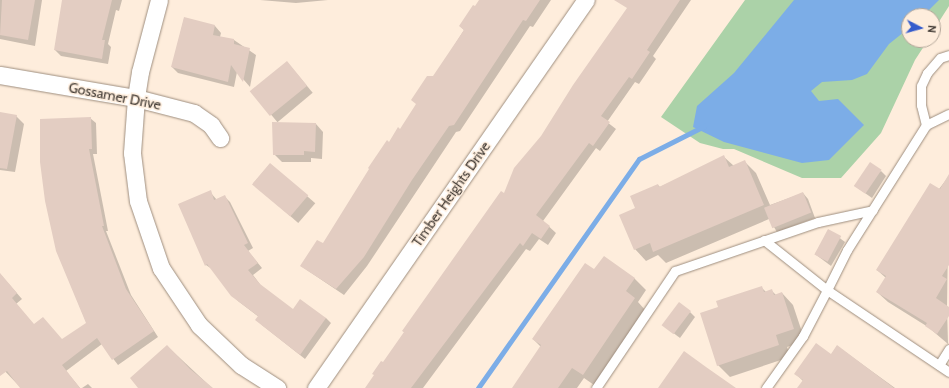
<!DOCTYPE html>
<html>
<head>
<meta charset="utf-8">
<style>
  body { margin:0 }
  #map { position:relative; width:949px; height:388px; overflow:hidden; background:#feeddc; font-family:Cabin,sans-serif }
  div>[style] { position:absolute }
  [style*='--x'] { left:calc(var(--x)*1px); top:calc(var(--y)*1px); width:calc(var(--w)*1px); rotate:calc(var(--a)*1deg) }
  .green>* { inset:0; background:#abd2a8 }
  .water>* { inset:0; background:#7cade7 }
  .shadow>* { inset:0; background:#0003; transform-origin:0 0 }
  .stream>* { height:5px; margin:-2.5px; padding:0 2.5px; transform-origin:2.5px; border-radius:2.5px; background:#7cade7 }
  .building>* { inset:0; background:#e3cdc2; transform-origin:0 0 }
  .roads { filter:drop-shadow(0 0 1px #9e8e7f) drop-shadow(0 0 1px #9e8e7f) }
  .lane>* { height:9px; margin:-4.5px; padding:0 4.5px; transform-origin:4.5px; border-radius:4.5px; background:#fff }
  .street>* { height:17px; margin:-8.5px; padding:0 8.5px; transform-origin:8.5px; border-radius:8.5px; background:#fff }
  span { translate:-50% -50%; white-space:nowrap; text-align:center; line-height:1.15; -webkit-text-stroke:3px #feeddc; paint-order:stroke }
  .street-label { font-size:14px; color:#423b35 }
  .north { position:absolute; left:901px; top:8px; width:40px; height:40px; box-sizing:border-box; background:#feeddc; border:1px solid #b3a699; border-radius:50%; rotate:96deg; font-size:11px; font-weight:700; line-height:16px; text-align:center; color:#423b35 }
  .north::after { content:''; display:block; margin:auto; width:14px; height:18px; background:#355ccc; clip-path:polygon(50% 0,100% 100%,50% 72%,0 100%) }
</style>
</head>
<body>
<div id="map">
  <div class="green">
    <div style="clip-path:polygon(745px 0,949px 0,949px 6px,933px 31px,933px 16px,909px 16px,909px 40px,928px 40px,915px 60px,881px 133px,841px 178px,802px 178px,734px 149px,723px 149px,700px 143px,661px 117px)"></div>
  </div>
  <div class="water">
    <div style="clip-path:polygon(794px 0,939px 0,923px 16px,909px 16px,909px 28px,889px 44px,867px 74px,852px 80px,822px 82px,811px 91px,819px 101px,838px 99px,864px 125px,829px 160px,802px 163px,724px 142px,693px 127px,697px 106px,734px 73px)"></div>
  </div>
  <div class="shadow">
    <div style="clip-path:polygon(0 0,42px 0,35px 46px,0 39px)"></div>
    <div style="clip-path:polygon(64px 0,122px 0,119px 11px,116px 10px,108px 44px,111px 47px,108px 64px,61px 56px,55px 50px)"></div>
    <div style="clip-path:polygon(260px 0,328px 0,296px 3px)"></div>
    <div style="clip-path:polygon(481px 0,551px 0,533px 27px,530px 26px,460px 131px,456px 132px,367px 266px,344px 295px,301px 266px,323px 245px,389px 143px,401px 130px,464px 30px,460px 26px)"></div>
    <div style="clip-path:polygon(634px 0,691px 0,653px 56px,656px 59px,639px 84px,635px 82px,607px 122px,616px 129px,600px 151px,596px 148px,543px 221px,556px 233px,548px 245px,539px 239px,530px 251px,526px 249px,423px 388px,366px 388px,405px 333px,403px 331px,505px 195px)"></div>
    <div style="clip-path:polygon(184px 19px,215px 26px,221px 33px,220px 37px,234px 40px,256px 55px,250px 87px,237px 72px,234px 87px,178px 73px,172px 67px)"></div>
    <div style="left:287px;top:62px;width:40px;height:46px;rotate:50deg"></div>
    <div style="clip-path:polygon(0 113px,16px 116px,24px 124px,15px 172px,0 170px)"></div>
    <div style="clip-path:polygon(90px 118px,96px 123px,97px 154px,93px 154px,108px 231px,106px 231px,131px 295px,158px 337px,118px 365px,102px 344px,66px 371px,80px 388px,21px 388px,0 366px,0 274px,22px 299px,16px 304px,34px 325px,62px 340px,87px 324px,57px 251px)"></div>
    <div style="clip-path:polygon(316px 124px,323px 132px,322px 159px,311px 158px,311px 162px,282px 162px,274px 154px)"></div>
    <div style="clip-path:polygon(724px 157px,734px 166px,745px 162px,756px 173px,770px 205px,803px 193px,808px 199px,815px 218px,777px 232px,769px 219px,666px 263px,658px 255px,646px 261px,635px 249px,636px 208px,658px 185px,660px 187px)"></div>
    <div style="left:270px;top:164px;width:60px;height:26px;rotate:41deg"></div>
    <div style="clip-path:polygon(881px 171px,886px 176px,872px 198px,855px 186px)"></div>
    <div style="clip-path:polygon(949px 176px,947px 307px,948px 344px,928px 327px,888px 302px,877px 292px,886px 278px,877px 270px)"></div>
    <div style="clip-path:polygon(210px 192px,217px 200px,225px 197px,230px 202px,253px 248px,248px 251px,262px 268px,253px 275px,262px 287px,293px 311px,326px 318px,331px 323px,305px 359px,262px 325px,259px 317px,238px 301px,212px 269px,206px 265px)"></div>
    <div style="clip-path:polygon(829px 230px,845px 242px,831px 266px,815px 254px)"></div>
    <div style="clip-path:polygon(594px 271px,634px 278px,646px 290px,638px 302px,646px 311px,594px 385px,584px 378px,577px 388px,513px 388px,541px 347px,533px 339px)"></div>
    <div style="clip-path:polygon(761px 287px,766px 292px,771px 290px,776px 295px,782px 293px,793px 305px,805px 341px,787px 347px,790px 357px,730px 377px,718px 365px,719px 308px)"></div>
    <div style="clip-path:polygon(690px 312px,695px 317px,680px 338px,664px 326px)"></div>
    <div style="clip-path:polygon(167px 346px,212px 388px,140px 388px)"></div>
    <div style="clip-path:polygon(837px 346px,895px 388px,803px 388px,803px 381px,796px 374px,831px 355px)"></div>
    <div style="clip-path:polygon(88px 384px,92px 388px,82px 388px)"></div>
  </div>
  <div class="stream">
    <div style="--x:478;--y:388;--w:280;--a:-54.9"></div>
    <div style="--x:639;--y:159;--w:73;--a:-26.9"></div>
  </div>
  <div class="building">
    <div style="clip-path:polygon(2px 0,35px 0,28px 40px,0 35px)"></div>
    <div style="clip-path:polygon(62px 0,112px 0,102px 40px,105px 40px,102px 59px,54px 50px)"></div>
    <div style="clip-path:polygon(479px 0,540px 0,526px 21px,523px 20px,454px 125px,449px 126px,412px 180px,364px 257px,336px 289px,300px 266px,317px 240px,323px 243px,369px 169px,368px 168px,387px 140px,389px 142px,398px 127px,400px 129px,416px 104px,411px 100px,427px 76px,433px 76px,464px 30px,459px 26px,473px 5px,475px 6px)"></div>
    <div style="clip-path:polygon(614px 0,680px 0,647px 50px,650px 52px,632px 79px,629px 77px,601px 116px,610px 122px,593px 146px,589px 143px,536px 215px,550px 226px,541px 239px,532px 233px,523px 246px,520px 243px,411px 388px,365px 388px,374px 375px,372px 374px,381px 361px,383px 362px,404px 332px,402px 331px,501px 191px,504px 193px,514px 168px,541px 136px,573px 85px,627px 8px)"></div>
    <div style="clip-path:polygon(184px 17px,215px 25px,213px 35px,234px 39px,234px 44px,250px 48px,243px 82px,231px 65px,228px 82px,171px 67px)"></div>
    <div style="left:287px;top:61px;width:32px;height:48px;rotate:51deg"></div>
    <div style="clip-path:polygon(0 112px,17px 115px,7px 169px,0 168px)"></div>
    <div style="clip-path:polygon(91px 117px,92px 149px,89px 149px,104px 226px,102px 226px,126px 289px,154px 331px,112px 360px,97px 338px,62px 365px,80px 388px,20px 388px,7px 371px,0 376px,0 273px,17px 293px,12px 298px,34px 324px,43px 317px,62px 339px,86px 323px,56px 251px,45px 201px,40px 162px,40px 119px)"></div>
    <div style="clip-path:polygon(272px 122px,316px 123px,315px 152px,304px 151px,304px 155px,273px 155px)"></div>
    <div style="clip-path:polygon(724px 155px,729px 167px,745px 160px,764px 205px,653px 252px,650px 243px,634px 250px,619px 215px,635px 208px,630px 196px,658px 184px,659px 187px)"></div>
    <div style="left:870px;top:162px;width:14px;height:29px;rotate:34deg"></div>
    <div style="left:270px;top:163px;width:50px;height:28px;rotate:40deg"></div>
    <div style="clip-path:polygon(949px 174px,949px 265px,942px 276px,947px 279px,936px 298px,949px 307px,949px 316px,937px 334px,925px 326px,927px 323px,876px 292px,886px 276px,876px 270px,930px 183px,940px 189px)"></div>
    <div style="clip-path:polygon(211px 190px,214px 200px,225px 195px,248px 243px,244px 245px,258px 263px,248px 270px,260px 284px,293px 309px,300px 299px,326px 318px,300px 355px,255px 320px,258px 316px,231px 296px,207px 264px,205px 266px,178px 204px)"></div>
    <div style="left:803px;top:192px;width:22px;height:42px;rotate:68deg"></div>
    <div style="left:828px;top:229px;width:15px;height:29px;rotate:28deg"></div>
    <div style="clip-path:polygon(604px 256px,635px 278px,626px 291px,635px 298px,618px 323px,583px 375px,572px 368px,558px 388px,512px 388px,541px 345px,532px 339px,585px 263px,594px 269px)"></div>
    <div style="clip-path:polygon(762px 286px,764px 292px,772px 289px,774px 295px,782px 292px,794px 329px,776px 335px,779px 345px,717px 366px,700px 313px,718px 307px,716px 301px)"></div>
    <div style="left:679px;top:302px;width:15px;height:29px;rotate:37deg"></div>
    <div style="clip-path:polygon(816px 343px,831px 354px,837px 345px,894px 388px,797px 388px,803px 380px,794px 374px)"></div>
    <div style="clip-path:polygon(167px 345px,190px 369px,213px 388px,138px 388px,130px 378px)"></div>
    <div style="clip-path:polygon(684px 351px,706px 367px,736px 388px,658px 388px)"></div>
  </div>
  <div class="roads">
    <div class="lane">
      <div style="--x:949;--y:55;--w:9;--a:162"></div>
      <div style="--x:940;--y:58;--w:20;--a:131"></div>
      <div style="--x:927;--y:73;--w:14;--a:115"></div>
      <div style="--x:921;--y:86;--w:19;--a:90"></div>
      <div style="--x:921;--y:105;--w:21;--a:76"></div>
      <div style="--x:926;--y:125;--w:25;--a:-26"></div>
      <div style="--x:926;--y:125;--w:148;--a:122.3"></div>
      <div style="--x:847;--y:250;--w:45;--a:116.6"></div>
      <div style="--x:827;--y:290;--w:147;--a:33.9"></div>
      <div style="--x:764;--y:240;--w:80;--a:38.4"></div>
      <div style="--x:827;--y:290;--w:52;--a:117.6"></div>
      <div style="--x:803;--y:336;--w:64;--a:125.4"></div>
      <div style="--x:939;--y:365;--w:19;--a:-58"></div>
      <div style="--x:596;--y:388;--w:141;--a:-56"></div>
      <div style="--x:675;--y:271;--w:151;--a:-18.9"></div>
      <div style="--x:818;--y:222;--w:56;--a:-12.3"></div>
    </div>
    <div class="street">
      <div style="--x:159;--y:0;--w:74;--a:104.8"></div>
      <div style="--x:140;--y:72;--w:26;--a:99"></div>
      <div style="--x:136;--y:98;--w:55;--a:94.2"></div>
      <div style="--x:132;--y:153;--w:48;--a:82.9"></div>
      <div style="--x:138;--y:201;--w:71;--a:71.1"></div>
      <div style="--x:161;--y:268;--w:69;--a:56.3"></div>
      <div style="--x:199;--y:325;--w:58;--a:43.6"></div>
      <div style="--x:241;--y:365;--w:43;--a:32.6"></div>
      <div style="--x:0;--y:75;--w:138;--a:9.6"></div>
      <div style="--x:136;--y:98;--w:60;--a:14.5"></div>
      <div style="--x:194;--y:113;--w:21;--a:35"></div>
      <div style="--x:211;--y:125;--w:16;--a:55"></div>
      <div style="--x:316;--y:388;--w:473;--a:-55.2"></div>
    </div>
  </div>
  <div class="street-label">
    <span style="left:115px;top:96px;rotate:11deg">Gossamer Drive</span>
    <span style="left:451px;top:194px;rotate:-55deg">Timber Heights Drive</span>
  </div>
  <div class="north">N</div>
</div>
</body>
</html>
